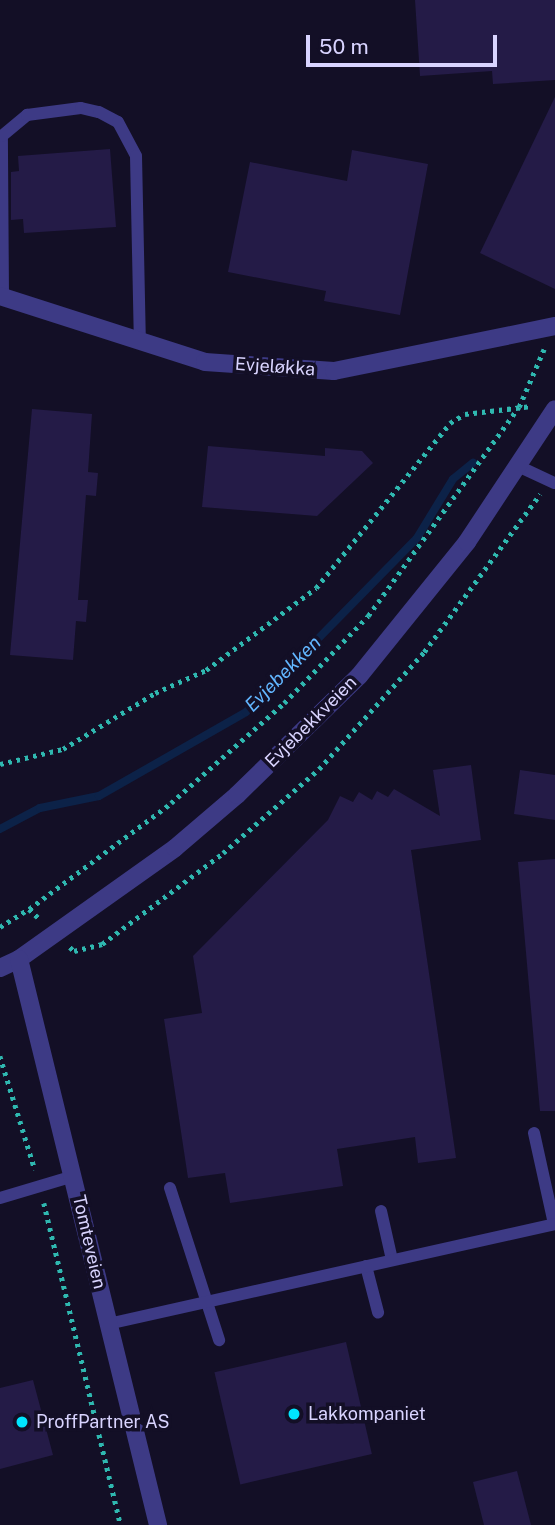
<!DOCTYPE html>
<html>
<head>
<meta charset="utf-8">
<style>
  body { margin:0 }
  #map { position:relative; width:555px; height:1525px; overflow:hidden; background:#130f26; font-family:"Public Sans",sans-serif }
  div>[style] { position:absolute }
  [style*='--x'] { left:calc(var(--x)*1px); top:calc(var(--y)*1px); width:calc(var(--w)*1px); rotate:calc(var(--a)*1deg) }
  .stream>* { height:8px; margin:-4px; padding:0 4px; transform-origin:4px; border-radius:4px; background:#0c2248 }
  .building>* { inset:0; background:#241b47; transform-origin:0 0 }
  .path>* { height:4.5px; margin-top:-2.25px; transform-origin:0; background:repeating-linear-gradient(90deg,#2fb8b0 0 3.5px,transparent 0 8.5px) }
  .service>* { height:12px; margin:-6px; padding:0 6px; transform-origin:6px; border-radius:6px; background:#3d3a85 }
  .minor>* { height:18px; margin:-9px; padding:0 9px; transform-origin:9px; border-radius:9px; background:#3d3a85 }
  .tertiary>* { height:18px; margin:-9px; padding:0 9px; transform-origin:9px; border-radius:9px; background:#3d3a85 }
  .dots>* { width:19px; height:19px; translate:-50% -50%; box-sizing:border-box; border:4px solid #130f26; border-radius:50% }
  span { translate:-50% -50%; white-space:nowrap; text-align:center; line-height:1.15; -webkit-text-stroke:7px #130f26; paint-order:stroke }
  .street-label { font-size:18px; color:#d9d4ff }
  .poi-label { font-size:18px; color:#d9d4ff }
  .left { translate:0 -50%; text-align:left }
  .water-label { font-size:19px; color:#62b6ff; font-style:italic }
  .scale { position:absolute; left:306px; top:35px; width:191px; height:32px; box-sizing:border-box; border:4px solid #d9d4ff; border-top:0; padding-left:9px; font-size:21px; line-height:24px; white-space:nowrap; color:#d9d4ff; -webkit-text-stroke:5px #130f26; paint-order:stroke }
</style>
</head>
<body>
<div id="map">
  <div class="stream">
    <div style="--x:0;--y:829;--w:45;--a:-27.7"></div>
    <div style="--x:40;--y:808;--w:60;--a:-11.5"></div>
    <div style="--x:99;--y:796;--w:169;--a:-29.7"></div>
    <div style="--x:246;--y:712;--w:244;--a:-45.5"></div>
    <div style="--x:417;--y:538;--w:69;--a:-58.6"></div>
    <div style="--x:453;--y:479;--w:26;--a:-39"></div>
  </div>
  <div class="building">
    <div style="clip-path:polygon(415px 0,555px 0,555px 80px,493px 84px,492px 71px,420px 76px)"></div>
    <div style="clip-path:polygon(555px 97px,555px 289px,480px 253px)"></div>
    <div style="clip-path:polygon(110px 149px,116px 227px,24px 233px,23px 219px,11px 220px,11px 172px,19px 171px,18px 156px)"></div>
    <div style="clip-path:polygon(352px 150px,428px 164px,400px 315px,324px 301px,326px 291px,228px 272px,250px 162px,347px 181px)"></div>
    <div style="clip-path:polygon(32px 409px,92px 414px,88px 472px,98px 473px,96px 496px,86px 495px,78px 600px,88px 600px,86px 622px,76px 621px,73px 660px,10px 655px)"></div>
    <div style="clip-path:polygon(208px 446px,325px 456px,325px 448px,362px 451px,373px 463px,317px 516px,202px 507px)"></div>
    <div style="clip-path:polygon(471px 765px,481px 840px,411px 850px,456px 1158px,418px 1163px,415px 1137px,337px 1149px,343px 1186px,230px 1203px,225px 1173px,188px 1178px,164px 1019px,202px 1013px,193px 956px,328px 820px,340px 796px,353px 802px,359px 792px,372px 800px,377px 791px,388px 797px,394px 789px,440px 816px,433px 770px)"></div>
    <div style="clip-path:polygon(520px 770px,555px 775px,555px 820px,514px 814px)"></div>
    <div style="clip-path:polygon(555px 859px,555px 1111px,540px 1111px,518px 862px)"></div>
    <div style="left:346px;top:1342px;width:115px;height:135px;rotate:77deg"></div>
    <div style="clip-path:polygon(33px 1380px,53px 1455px,0 1469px,0 1388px)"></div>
    <div style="clip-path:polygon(517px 1471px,531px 1525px,484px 1525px,473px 1482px)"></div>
  </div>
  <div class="path">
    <div style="--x:0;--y:764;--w:65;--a:-13.4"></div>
    <div style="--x:63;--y:749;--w:108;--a:-31.3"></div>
    <div style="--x:155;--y:693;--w:56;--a:-24.3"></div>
    <div style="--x:206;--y:670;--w:137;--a:-36.7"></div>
    <div style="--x:316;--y:588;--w:213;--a:-50.9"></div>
    <div style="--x:450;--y:423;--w:17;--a:-31"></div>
    <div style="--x:465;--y:414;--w:67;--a:-6.8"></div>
    <div style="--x:29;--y:909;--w:177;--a:-36.7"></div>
    <div style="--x:171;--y:803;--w:151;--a:-41.5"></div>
    <div style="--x:284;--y:703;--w:121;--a:-46"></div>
    <div style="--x:368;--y:616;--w:258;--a:-54.2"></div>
    <div style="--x:519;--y:407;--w:63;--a:-66.7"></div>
    <div style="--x:0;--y:927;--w:34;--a:-32"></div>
    <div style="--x:29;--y:909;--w:16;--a:43"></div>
    <div style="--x:70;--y:947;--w:6;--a:45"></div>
    <div style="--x:74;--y:951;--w:29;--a:-14"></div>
    <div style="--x:102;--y:944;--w:151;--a:-36.9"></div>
    <div style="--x:223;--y:853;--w:128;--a:-41.2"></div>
    <div style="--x:319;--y:769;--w:157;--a:-48.1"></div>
    <div style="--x:424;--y:652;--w:196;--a:-53.7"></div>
    <div style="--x:0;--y:1056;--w:119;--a:72.9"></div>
    <div style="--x:44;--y:1203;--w:331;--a:76.6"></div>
  </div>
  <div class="service">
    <div style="--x:3;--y:297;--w:161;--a:-90.4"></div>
    <div style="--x:2;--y:136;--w:33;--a:-40"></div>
    <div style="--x:27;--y:115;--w:54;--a:-7.4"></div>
    <div style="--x:81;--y:108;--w:18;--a:13"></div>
    <div style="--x:99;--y:112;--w:21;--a:28"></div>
    <div style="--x:118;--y:122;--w:38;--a:62"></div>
    <div style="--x:136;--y:156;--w:184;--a:88.8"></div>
    <div style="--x:520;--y:467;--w:38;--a:25"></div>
    <div style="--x:534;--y:1133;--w:93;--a:77.6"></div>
    <div style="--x:170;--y:1188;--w:160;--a:72.1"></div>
    <div style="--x:0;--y:1198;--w:77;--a:-16.6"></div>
    <div style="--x:381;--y:1211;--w:50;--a:77.3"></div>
    <div style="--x:366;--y:1266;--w:48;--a:75.4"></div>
    <div style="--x:108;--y:1324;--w:458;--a:-12.6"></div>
  </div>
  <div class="minor">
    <div style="--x:0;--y:296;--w:215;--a:17.8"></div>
    <div style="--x:205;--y:362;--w:129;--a:4"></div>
    <div style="--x:334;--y:371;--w:226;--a:-11.5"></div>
    <div style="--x:19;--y:959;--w:191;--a:-35.4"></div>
    <div style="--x:175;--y:848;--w:82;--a:-40.5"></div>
    <div style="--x:237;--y:795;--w:170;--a:-44.3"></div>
    <div style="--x:359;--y:676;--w:172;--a:-51.1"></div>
    <div style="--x:467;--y:542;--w:159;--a:-56.5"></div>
  </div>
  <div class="tertiary">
    <div style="--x:0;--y:968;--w:21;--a:-25"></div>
    <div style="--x:19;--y:959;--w:583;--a:76.2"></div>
  </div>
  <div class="dots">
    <div style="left:294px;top:1414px;background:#00e5ff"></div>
    <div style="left:22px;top:1422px;background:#00e5ff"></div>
  </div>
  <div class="street-label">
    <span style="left:275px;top:367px;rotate:4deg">Evjeløkka</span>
    <span style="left:311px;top:722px;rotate:-45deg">Evjebekkveien</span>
    <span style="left:89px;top:1242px;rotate:77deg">Tomteveien</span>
  </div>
  <div class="poi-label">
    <span class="left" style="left:308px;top:1414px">Lakkompaniet</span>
    <span class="left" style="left:36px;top:1422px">ProffPartner AS</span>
  </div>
  <div class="water-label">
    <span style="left:283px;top:674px;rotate:-45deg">Evjebekken</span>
  </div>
  <div class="scale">50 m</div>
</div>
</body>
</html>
